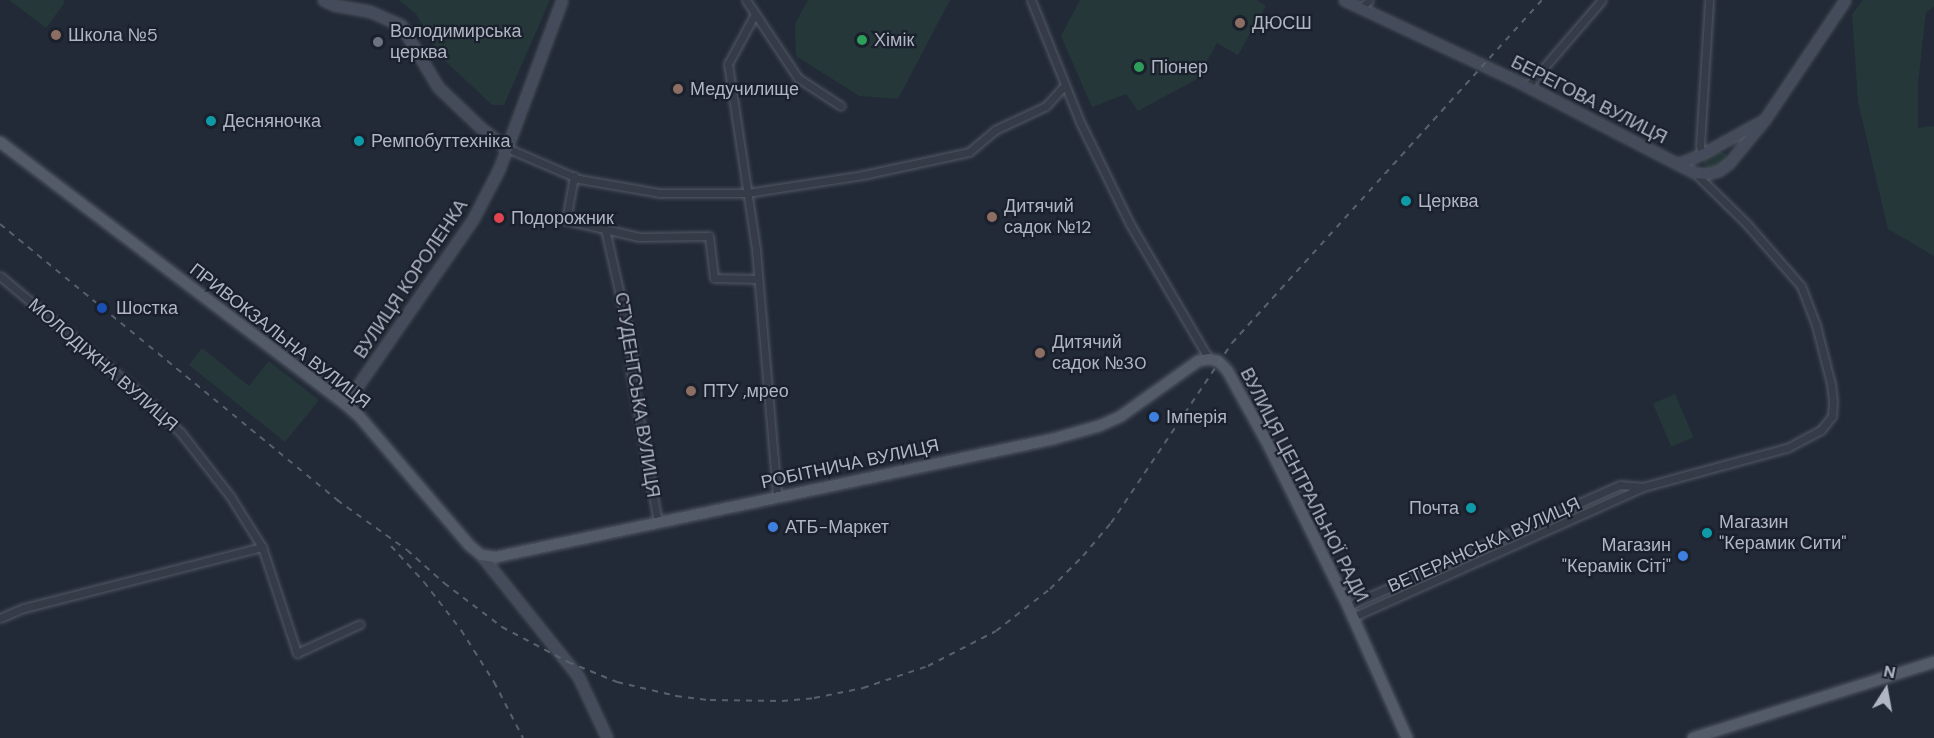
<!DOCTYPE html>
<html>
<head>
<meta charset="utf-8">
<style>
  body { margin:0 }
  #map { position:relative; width:1934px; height:738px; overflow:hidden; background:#222a37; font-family:"DM Sans",sans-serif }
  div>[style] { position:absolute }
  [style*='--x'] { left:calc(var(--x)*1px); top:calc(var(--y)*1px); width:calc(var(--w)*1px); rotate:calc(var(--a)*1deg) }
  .green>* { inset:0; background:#253739; transform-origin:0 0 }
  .roads { filter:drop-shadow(0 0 2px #535965) drop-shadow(0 0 2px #535965) }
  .street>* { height:7px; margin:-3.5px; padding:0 3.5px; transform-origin:3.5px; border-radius:3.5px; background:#353c48 }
  .secondary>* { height:9px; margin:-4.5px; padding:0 4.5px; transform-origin:4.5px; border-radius:4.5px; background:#444b5a }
  .primary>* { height:10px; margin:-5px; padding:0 5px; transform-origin:5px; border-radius:5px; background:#535b68 }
  .rail>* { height:2px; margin-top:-1px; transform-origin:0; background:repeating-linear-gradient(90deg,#57606e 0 6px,transparent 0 12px) }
  .dots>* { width:16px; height:16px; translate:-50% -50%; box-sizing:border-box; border:3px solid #1b212c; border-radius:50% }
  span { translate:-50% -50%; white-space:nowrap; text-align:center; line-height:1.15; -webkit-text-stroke:4.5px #1b212c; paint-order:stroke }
  .poi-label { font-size:18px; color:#b0b6c4 }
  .left { translate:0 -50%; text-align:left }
  .right { translate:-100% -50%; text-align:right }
  .street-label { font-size:18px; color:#b0b6c4 }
  .north { position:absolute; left:1856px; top:660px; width:60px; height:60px; -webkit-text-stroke:4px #1b212c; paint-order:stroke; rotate:11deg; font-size:16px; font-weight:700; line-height:24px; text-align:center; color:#b0b6c4 }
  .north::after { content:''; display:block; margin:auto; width:21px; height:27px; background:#b0b6c4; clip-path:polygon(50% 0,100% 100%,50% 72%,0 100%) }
</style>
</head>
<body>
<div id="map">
  <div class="green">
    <div style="clip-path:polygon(9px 0,63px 0,65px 2px,46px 28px)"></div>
    <div style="clip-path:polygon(399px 0,550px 0,504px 105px,492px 105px,441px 57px,416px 14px)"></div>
    <div style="clip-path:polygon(808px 0,950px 0,898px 99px,859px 96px,796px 56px,795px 24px)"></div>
    <div style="clip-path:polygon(1080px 0,1257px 0,1266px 6px,1238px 55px,1217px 43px,1197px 79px,1138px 111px,1126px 94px,1092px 107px,1061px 36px)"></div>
    <div style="clip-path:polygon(1863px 0,1934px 0,1934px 7px,1926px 12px,1918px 83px,1918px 128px,1934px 126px,1934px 256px,1888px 229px,1858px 102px,1852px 14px)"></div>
    <div style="clip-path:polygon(1720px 151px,1727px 155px,1725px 162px,1707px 169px,1703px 164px,1705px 158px)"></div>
    <div style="clip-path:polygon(202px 348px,249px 386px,269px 361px,319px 400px,285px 442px,189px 365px)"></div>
    <div style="left:1675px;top:394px;width:47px;height:24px;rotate:67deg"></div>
  </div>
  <div class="roads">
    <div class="street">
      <div style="--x:746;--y:0;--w:94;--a:56.3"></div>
      <div style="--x:798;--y:78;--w:51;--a:33.1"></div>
      <div style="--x:1031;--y:0;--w:131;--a:68.1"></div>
      <div style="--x:1080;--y:122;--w:114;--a:63.9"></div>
      <div style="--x:1130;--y:224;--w:156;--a:59.7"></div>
      <div style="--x:1361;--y:8;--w:11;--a:-45"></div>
      <div style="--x:755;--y:14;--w:57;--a:118.4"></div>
      <div style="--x:728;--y:64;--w:188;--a:81.4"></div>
      <div style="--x:756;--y:250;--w:248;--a:85.1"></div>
      <div style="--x:1528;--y:86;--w:113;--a:-49.3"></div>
      <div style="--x:507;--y:148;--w:78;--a:23.3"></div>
      <div style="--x:579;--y:179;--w:81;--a:9.9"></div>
      <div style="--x:659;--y:193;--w:88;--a:0"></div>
      <div style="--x:747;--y:193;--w:117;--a:-8.8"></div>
      <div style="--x:863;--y:175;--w:108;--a:-12.2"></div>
      <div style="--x:969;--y:152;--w:34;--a:-40"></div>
      <div style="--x:995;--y:130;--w:56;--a:-25.2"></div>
      <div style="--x:1046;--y:106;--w:27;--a:-48"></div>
      <div style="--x:1702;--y:154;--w:9;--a:-103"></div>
      <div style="--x:1700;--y:145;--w:145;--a:-86.4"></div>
      <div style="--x:574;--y:176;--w:45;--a:100.3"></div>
      <div style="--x:566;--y:220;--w:75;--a:13.1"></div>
      <div style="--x:639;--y:237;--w:70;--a:-0.8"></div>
      <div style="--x:709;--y:236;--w:42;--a:83.2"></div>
      <div style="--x:714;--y:278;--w:44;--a:1.3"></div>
      <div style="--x:605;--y:229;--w:126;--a:77.2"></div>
      <div style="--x:633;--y:352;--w:15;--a:101"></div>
      <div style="--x:630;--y:367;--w:158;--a:79.8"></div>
      <div style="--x:0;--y:276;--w:179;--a:40"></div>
      <div style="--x:137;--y:391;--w:61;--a:43.7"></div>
      <div style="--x:181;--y:433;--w:80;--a:52.1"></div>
      <div style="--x:230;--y:496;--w:60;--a:57.9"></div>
      <div style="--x:262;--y:547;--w:112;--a:71.7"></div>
      <div style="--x:297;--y:653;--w:69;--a:-24.7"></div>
      <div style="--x:1348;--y:606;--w:298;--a:-24"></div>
      <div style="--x:1620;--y:485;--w:21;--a:5"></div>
      <div style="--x:1353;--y:617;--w:318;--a:-24.1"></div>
      <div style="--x:1643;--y:487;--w:149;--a:-15.2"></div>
      <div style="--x:1787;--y:448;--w:38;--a:-28"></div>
      <div style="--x:1821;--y:430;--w:18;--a:-52"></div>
      <div style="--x:1832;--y:416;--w:14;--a:-86"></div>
      <div style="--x:1833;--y:402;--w:18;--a:-96"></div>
      <div style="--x:1831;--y:384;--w:61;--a:-104.3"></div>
      <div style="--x:1816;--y:325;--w:42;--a:-111"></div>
      <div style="--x:1801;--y:286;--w:82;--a:-131.1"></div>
      <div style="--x:1747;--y:224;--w:73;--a:-135.6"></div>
      <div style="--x:0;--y:618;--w:26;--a:-23"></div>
      <div style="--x:24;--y:608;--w:246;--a:-14.4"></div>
    </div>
    <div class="secondary">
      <div style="--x:323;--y:0;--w:12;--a:24"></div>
      <div style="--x:334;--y:5;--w:36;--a:10"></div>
      <div style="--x:369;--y:11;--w:35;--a:24"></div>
      <div style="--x:401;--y:25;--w:72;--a:59.2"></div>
      <div style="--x:438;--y:87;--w:59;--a:43.6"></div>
      <div style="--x:481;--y:128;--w:33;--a:38"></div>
      <div style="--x:1344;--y:0;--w:195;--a:25.1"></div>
      <div style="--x:1521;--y:83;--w:196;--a:27.3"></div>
      <div style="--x:1695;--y:173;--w:10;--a:6"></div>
      <div style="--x:1705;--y:174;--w:13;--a:-13"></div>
      <div style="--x:1718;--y:171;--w:14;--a:-36"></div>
      <div style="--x:1729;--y:163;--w:57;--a:-50.7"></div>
      <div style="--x:1765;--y:119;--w:143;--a:-56.1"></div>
      <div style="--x:1678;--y:164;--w:26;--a:-23"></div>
      <div style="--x:1702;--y:154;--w:66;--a:-28.9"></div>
      <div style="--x:345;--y:404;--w:225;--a:-55.3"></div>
      <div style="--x:473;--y:219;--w:56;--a:-62.5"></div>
      <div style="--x:499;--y:169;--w:180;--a:-69.6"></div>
      <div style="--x:481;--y:555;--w:155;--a:51.3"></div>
      <div style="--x:578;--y:676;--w:68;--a:64.9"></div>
    </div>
    <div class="primary">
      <div style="--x:0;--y:142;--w:433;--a:37.2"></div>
      <div style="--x:345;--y:404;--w:18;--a:41"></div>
      <div style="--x:359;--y:416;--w:170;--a:49.5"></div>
      <div style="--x:469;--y:545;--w:16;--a:40"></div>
      <div style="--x:481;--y:555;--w:15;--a:8"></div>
      <div style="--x:496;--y:557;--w:569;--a:-11.96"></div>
      <div style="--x:1053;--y:439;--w:48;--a:-15.8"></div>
      <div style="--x:1099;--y:426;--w:24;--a:-24"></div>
      <div style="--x:1121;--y:416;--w:95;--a:-35.5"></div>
      <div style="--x:1198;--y:361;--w:11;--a:-10"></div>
      <div style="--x:1209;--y:359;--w:9;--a:13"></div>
      <div style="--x:1218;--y:361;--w:13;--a:45"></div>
      <div style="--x:1227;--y:370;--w:87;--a:61.1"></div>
      <div style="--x:1269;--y:446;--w:178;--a:63.7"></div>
      <div style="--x:1348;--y:606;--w:145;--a:65.9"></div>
      <div style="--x:1693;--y:738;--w:253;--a:-17.5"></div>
    </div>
  </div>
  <div class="rail">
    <div style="--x:0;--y:224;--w:443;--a:39.3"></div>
    <div style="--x:337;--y:500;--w:86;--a:35.5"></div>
    <div style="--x:407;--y:550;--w:50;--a:41.7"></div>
    <div style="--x:444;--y:583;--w:73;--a:37.2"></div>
    <div style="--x:502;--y:627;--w:75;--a:27.9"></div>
    <div style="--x:568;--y:662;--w:53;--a:22.2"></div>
    <div style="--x:617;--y:682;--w:61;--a:13.3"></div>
    <div style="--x:676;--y:696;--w:34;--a:7"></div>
    <div style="--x:710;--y:700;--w:72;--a:0.8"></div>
    <div style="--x:782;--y:701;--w:32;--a:-5"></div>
    <div style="--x:814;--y:698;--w:50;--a:-11.5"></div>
    <div style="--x:863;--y:688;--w:69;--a:-18.7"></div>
    <div style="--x:928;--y:666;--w:76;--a:-27.2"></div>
    <div style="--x:996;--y:631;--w:68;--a:-37.9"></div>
    <div style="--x:1050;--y:589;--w:47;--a:-45"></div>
    <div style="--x:1083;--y:556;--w:43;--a:-49.7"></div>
    <div style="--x:1111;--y:523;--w:217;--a:-56.1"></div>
    <div style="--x:1232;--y:343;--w:462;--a:-47.9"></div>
    <div style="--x:391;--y:546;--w:49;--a:47.5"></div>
    <div style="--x:424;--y:582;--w:61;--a:52.4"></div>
    <div style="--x:461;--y:630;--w:62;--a:57.6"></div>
    <div style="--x:494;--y:682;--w:63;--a:62.6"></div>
  </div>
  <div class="dots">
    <div style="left:1240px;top:23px;background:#8d6e63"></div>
    <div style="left:56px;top:35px;background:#8d6e63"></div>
    <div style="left:862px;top:40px;background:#2e9e5b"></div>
    <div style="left:378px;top:42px;background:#6b7280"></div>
    <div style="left:1139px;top:67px;background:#2e9e5b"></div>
    <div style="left:678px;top:89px;background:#8d6e63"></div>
    <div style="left:211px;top:121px;background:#0f9aa8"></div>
    <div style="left:359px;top:141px;background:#0f9aa8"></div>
    <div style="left:1406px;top:201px;background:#0f9aa8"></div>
    <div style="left:992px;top:217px;background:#8d6e63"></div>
    <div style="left:499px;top:218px;background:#e0444e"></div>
    <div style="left:102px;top:308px;background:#1a4fb4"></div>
    <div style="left:1040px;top:353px;background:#8d6e63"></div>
    <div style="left:691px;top:391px;background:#8d6e63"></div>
    <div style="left:1154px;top:417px;background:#3f7fe0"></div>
    <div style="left:1471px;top:508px;background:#0f9aa8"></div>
    <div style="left:773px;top:527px;background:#3f7fe0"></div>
    <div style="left:1707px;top:533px;background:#0f9aa8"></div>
    <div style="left:1683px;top:556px;background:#3f7fe0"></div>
  </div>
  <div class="poi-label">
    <span class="left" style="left:1252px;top:23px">ДЮСШ</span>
    <span class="left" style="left:390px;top:42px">Володимирська<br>церква</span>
    <span class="left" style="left:68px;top:35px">Школа №5</span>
    <span class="left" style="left:874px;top:40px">Хімік</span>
    <span class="left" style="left:1151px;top:67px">Піонер</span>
    <span class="left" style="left:690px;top:89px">Медучилище</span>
    <span class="left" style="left:223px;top:121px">Десняночка</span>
    <span class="left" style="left:371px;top:141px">Ремпобуттехніка</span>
    <span class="left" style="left:1418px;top:201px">Церква</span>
    <span class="left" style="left:1004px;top:217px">Дитячий<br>садок №12</span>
    <span class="left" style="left:511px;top:218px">Подорожник</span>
    <span class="left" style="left:116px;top:308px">Шостка</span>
    <span class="left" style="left:1052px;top:353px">Дитячий<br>садок №30</span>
    <span class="left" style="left:703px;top:391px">ПТУ ,мрео</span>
    <span class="left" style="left:1166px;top:417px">Імперія</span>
    <span class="right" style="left:1459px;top:508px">Почта</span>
    <span class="left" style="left:1719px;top:533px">Магазин<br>"Керамик Сити"</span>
    <span class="left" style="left:785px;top:527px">АТБ-Маркет</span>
    <span class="right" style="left:1671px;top:556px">Магазин<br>"Керамік Сіті"</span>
  </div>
  <div class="street-label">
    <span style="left:1589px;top:100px;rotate:27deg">БЕРЕГОВА ВУЛИЦЯ</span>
    <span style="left:411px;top:279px;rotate:-56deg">ВУЛИЦЯ КОРОЛЕНКА</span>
    <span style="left:280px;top:336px;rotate:38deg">ПРИВОКЗАЛЬНА ВУЛИЦЯ</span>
    <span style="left:103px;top:365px;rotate:41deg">МОЛОДІЖНА ВУЛИЦЯ</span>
    <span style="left:637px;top:395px;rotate:81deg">СТУДЕНТСЬКА ВУЛИЦЯ</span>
    <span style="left:850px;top:464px;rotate:-12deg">РОБІТНИЧА ВУЛИЦЯ</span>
    <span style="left:1304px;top:485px;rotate:63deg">ВУЛИЦЯ ЦЕНТРАЛЬНОЇ РАДИ</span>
    <span style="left:1484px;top:545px;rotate:-24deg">ВЕТЕРАНСЬКА ВУЛИЦЯ</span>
  </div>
  <div class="north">N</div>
</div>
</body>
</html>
